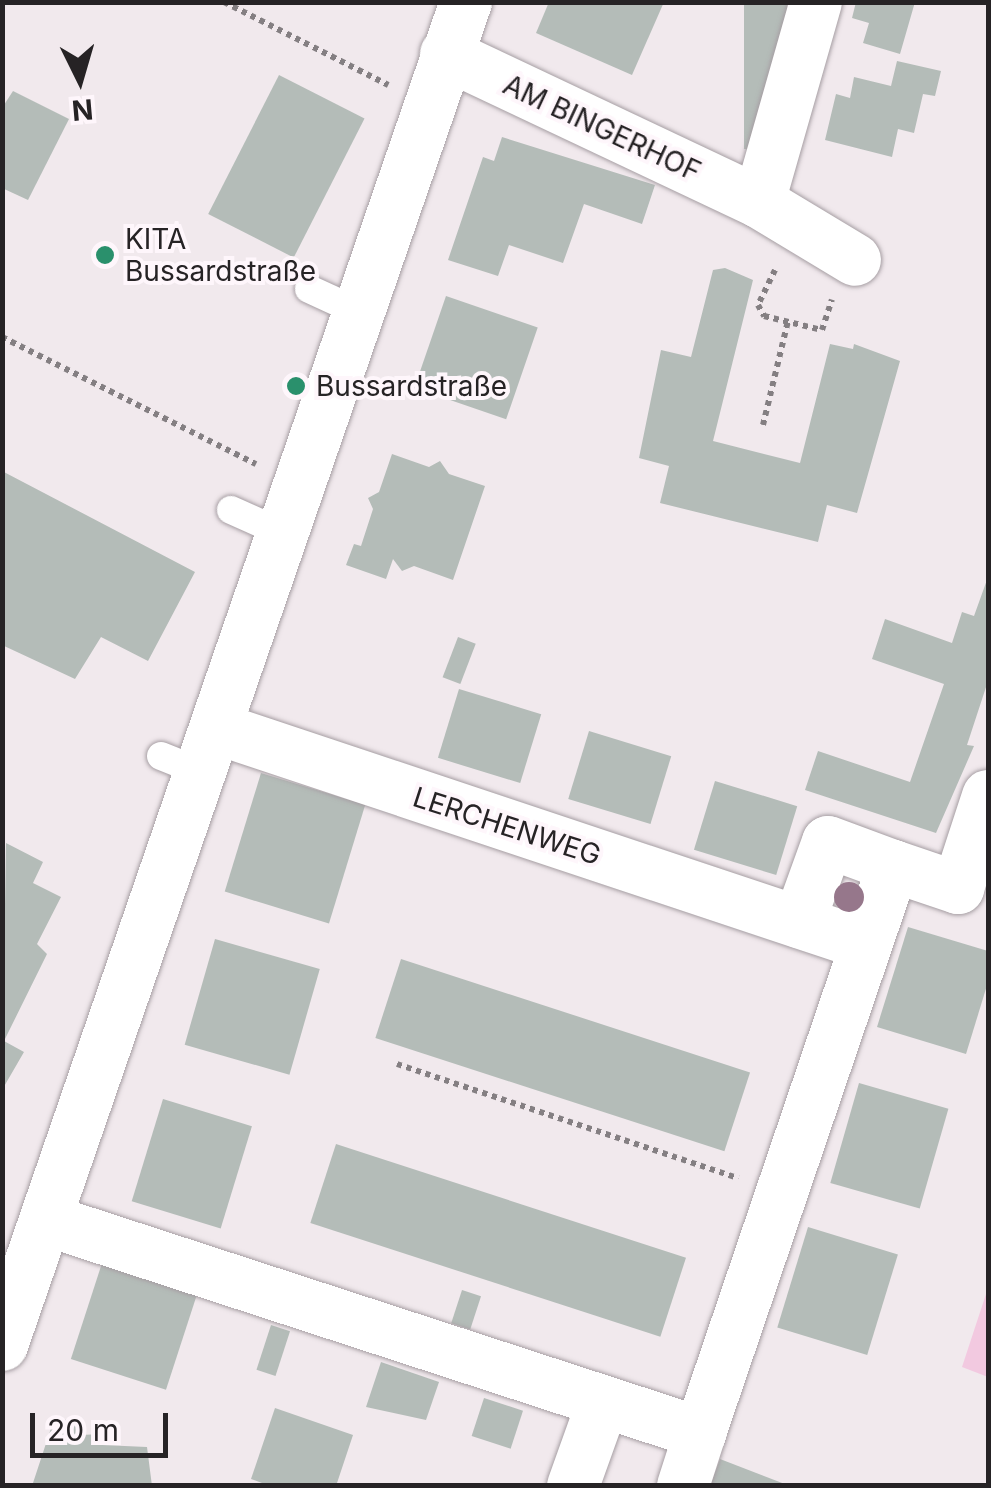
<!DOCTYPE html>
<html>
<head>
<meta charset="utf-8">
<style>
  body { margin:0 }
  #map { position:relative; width:991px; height:1488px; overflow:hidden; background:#f1e9ed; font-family:Inter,sans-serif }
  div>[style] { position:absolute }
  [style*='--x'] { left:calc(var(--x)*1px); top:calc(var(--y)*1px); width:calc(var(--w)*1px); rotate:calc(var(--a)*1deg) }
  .green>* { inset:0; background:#f2c9e0 }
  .building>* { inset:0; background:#b4bcb8; transform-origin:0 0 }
  .path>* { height:6px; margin-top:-3px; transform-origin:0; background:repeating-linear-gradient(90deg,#847f82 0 5px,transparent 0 10px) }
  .roads { filter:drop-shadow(0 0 2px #a69ea3) drop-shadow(0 0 2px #a69ea3) }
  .lane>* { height:28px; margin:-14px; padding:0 14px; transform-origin:14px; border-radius:14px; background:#fff }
  .street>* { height:52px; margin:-26px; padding:0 26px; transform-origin:26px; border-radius:26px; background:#fff }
  .trees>* { width:30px; height:30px; margin:-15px; border-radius:50%; background:#96778b }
  .dots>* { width:28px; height:28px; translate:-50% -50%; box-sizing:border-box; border:5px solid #fef6fb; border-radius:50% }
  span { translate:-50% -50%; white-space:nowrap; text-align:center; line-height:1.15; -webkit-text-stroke:8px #fef6fb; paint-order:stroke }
  .street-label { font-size:28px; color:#262325 }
  .poi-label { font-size:28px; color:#262325 }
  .left { translate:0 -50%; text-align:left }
  .frame { position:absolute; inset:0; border:5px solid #262325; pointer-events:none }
  .north { position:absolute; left:30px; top:30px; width:100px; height:100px; -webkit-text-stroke:8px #fef6fb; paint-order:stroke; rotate:175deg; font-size:28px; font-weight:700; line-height:40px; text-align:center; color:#262325 }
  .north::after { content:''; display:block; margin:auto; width:35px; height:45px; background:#262325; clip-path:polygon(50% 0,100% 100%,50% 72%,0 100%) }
  .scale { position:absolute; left:30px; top:1413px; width:138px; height:45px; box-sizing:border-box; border:5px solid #262325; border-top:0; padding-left:12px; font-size:30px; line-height:35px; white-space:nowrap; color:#262325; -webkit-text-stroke:8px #fef6fb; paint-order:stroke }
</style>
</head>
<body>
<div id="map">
  <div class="green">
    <div style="clip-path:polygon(988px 1288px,988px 1377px,962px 1367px)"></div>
  </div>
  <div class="building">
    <div style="clip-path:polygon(549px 2px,664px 2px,632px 75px,536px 33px)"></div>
    <div style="left:744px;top:2px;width:43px;height:147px"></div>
    <div style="clip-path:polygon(856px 2px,915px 2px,900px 54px,863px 43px,869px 23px,852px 18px)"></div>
    <div style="clip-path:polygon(897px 61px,941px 71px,935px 96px,923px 94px,914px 133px,898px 129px,892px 157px,825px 140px,836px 94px,850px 98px,854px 77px,891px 86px)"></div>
    <div style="left:279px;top:75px;width:96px;height:156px;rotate:27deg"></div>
    <div style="clip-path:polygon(13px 91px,69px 119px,28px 200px,2px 188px,2px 108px)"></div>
    <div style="clip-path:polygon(502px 137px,655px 185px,642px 224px,584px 204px,563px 263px,509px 245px,498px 276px,448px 260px,483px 157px,494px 161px)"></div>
    <div style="clip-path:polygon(725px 268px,753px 280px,713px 441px,800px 463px,830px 344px,853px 349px,854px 344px,900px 361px,857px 513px,827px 505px,818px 542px,660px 503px,669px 466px,639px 458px,661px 350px,691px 357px,713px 270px)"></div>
    <div style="left:446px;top:296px;width:97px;height:97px;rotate:19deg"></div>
    <div style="clip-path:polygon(392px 454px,429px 467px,440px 461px,449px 474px,485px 486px,453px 580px,414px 566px,402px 571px,393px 559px,386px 579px,346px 565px,354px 544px,361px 546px,373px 509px,368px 498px,379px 492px)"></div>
    <div style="clip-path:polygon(2px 471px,195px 572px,148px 661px,101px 637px,75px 679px,2px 645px)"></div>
    <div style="clip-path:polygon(988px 577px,988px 681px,967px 745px,974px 746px,936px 833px,805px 790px,818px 751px,910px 782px,944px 684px,872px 659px,885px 619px,952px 643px,962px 612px,974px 616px)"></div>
    <div style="left:458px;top:637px;width:19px;height:43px;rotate:21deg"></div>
    <div style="left:459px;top:689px;width:86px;height:72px;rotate:17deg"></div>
    <div style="left:589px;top:731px;width:86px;height:71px;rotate:17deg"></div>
    <div style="left:261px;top:773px;width:109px;height:124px;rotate:17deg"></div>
    <div style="left:715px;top:781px;width:86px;height:72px;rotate:17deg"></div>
    <div style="clip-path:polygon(6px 843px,43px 862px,33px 883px,61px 897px,37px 944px,47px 954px,4px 1041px,24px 1052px,2px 1090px)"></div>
    <div style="clip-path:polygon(908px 927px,988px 951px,988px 982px,966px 1054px,877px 1027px)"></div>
    <div style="left:215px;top:939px;width:109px;height:110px;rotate:16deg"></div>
    <div style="left:401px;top:959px;width:367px;height:83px;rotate:18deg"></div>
    <div style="left:859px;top:1083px;width:93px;height:104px;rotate:16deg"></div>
    <div style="left:163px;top:1099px;width:93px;height:107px;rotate:17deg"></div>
    <div style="left:336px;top:1144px;width:368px;height:83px;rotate:18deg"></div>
    <div style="left:808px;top:1227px;width:94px;height:105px;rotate:17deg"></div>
    <div style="left:103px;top:1260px;width:100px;height:104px;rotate:18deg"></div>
    <div style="left:462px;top:1290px;width:20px;height:35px;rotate:18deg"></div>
    <div style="left:271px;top:1325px;width:20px;height:47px;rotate:18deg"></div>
    <div style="clip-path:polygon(381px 1362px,439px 1382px,426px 1420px,366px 1407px)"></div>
    <div style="left:484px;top:1398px;width:41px;height:40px;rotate:18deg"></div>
    <div style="clip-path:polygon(275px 1408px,353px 1435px,336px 1486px,270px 1486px,251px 1479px)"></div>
    <div style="clip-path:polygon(55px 1416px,81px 1425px,82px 1435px,100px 1434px,102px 1445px,147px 1447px,152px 1486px,32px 1486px)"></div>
    <div style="clip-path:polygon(720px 1459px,790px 1486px,710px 1486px)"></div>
  </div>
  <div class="path">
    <div style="--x:224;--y:2;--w:184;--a:26.8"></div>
    <div style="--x:775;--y:270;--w:39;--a:116"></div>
    <div style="--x:758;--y:305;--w:13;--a:61"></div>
    <div style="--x:764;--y:316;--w:60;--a:13.6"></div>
    <div style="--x:822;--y:330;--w:32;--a:-72"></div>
    <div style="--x:2;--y:337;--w:284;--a:26.6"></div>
    <div style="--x:763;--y:425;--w:107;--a:-76.5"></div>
    <div style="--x:397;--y:1064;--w:360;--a:18.5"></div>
  </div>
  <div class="roads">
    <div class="lane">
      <div style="--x:309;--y:289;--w:55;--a:24.7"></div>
      <div style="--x:231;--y:510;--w:59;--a:24"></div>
      <div style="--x:161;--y:756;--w:43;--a:21.8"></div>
    </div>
    <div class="street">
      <div style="--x:446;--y:54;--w:346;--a:25.3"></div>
      <div style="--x:759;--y:202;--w:112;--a:31.1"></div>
      <div style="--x:759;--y:202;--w:208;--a:-74.1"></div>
      <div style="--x:216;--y:728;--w:683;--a:18.43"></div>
      <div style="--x:799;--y:922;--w:85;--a:-70.1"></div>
      <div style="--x:828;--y:842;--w:69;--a:20.3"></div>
      <div style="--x:50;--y:1221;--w:684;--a:18.06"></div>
      <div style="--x:700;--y:1433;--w:599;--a:-71.2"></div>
      <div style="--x:893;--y:866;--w:69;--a:18.7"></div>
      <div style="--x:958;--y:888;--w:97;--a:-71.9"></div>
      <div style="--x:2;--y:1345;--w:1421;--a:-70.94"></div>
      <div style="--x:573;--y:1486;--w:89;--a:-70.3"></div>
      <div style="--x:683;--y:1486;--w:56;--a:-72.2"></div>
    </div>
  </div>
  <div class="trees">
    <div style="left:849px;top:897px"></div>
  </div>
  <div class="dots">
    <div style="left:105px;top:255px;background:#2a906c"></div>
    <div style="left:296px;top:386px;background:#2a906c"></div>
  </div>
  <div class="street-label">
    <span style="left:602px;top:128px;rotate:25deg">AM BINGERHOF</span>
    <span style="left:507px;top:826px;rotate:18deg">LERCHENWEG</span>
  </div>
  <div class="poi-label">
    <span class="left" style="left:125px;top:255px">KITA<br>Bussardstraße</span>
    <span class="left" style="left:316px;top:386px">Bussardstraße</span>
  </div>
  <div class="frame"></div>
  <div class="north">N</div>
  <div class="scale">20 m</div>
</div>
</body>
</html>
